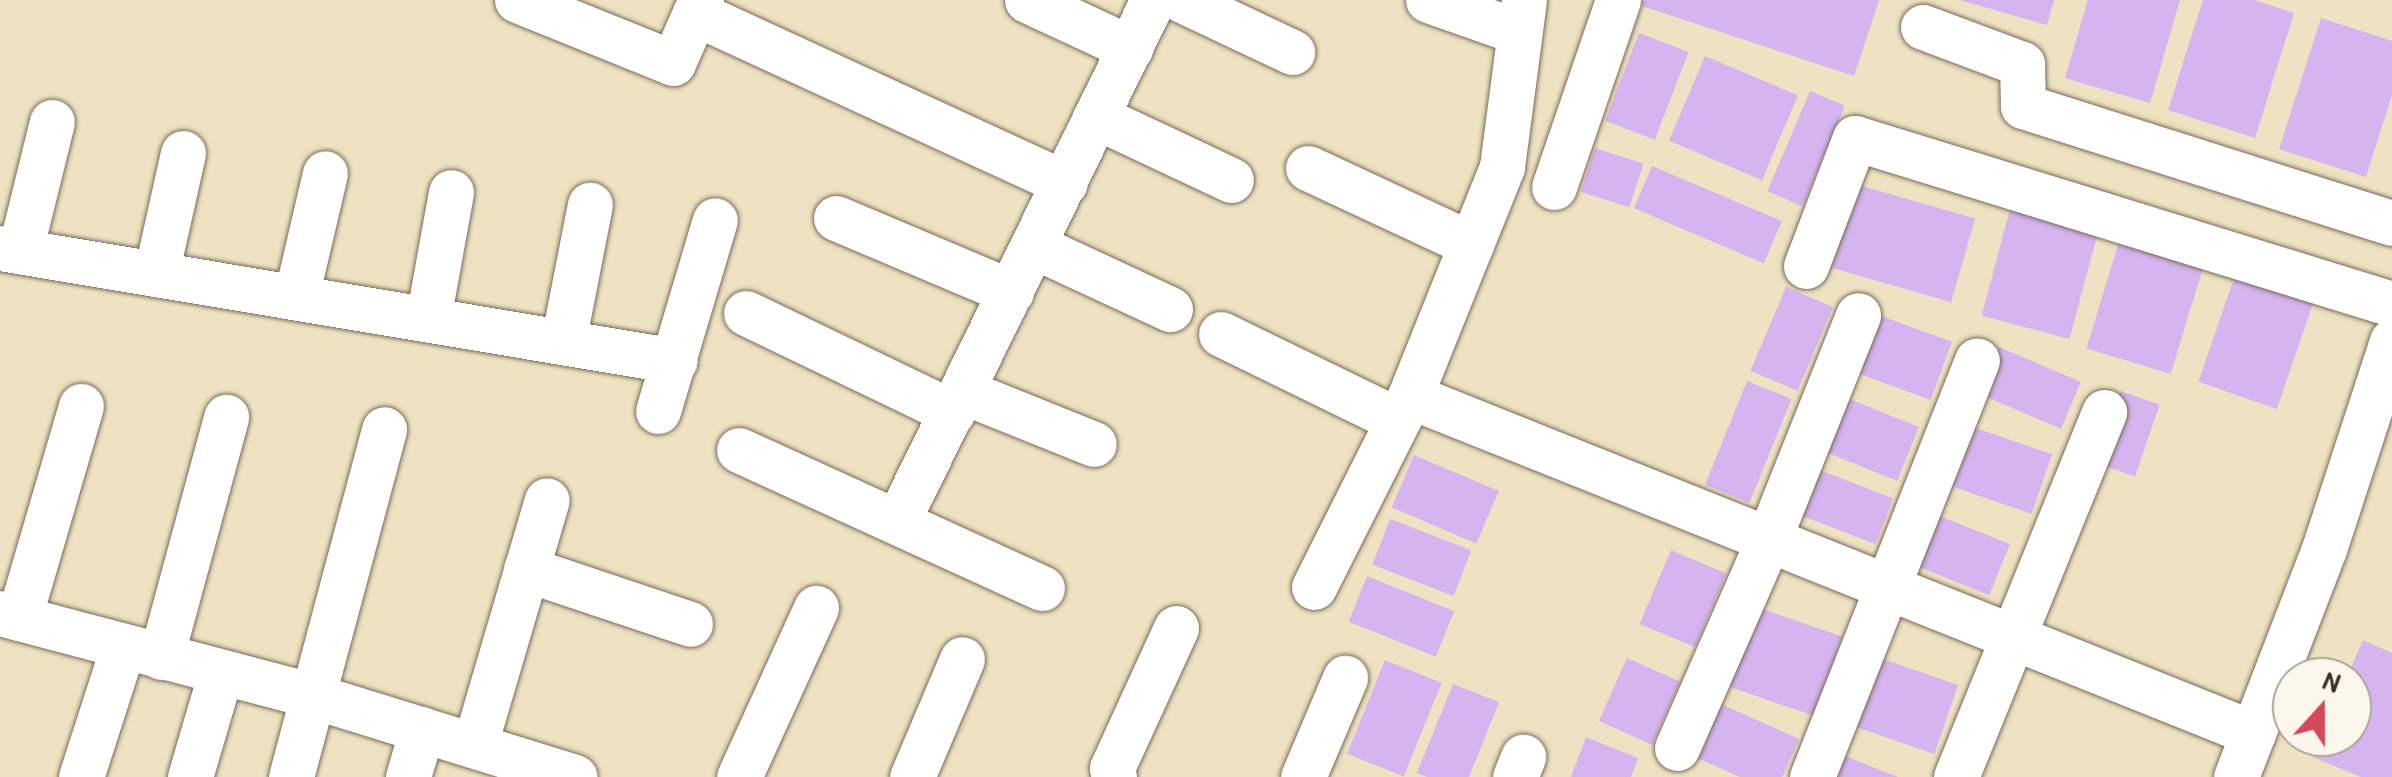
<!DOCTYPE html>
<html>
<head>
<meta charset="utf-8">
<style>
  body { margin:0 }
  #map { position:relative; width:2392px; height:777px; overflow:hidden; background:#eee2c2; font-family:"Patrick Hand",sans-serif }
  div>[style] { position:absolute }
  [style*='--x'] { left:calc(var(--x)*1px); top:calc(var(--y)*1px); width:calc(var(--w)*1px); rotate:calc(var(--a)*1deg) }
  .building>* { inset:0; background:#d5b4f0; transform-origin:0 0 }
  .roads { filter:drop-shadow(0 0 2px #7a6a57) drop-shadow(0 0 2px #7a6a57) }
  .minor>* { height:45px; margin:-22.5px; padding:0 22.5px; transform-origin:22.5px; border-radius:22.5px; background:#fff }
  span { translate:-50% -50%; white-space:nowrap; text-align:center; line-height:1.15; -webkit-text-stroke:9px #fbf7ec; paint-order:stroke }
  .north { position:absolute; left:2272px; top:657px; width:100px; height:100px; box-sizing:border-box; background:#fbf7ec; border:2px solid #aea59a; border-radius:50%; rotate:21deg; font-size:28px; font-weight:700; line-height:40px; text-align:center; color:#3b2a1e }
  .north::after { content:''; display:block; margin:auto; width:35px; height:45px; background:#d1495b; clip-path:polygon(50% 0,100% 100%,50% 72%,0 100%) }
</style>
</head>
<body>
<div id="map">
  <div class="building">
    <div style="clip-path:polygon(1644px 0,1879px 0,1854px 76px,1642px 6px)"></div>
    <div style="clip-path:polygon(1960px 0,2054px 0,2047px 25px)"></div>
    <div style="clip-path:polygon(2088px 0,2180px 0,2150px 103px,2065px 78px)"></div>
    <div style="clip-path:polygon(2203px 0,2254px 0,2294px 13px,2255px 138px,2168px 110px)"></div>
    <div style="clip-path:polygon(2321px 18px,2392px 41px,2392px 95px,2366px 177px,2279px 149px)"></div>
    <div style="left:1639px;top:33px;width:53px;height:94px;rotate:21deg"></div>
    <div style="left:1705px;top:56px;width:101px;height:92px;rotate:23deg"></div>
    <div style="left:1810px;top:91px;width:38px;height:109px;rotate:23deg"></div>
    <div style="left:1595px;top:148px;width:51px;height:46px;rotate:18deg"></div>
    <div style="left:1652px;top:166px;width:141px;height:46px;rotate:23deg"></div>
    <div style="left:1855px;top:184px;width:125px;height:87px;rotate:16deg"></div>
    <div style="left:2016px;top:187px;width:91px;height:133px;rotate:15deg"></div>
    <div style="left:2125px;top:222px;width:88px;height:132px;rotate:17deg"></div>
    <div style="left:2241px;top:258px;width:83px;height:131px;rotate:19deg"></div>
    <div style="left:1786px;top:287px;width:51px;height:91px;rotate:23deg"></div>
    <div style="left:1873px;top:313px;width:84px;height:62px;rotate:20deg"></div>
    <div style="left:1999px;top:347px;width:89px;height:51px;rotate:23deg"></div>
    <div style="left:1747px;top:381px;width:48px;height:112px;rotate:22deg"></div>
    <div style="left:2120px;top:391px;width:42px;height:76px;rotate:19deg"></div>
    <div style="left:1842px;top:396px;width:83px;height:58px;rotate:22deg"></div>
    <div style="left:1967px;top:425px;width:90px;height:63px;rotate:19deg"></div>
    <div style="left:1414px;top:455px;width:92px;height:57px;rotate:23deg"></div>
    <div style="left:1809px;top:466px;width:90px;height:49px;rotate:21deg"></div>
    <div style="left:1930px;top:512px;width:86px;height:55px;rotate:22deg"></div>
    <div style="left:1390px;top:519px;width:87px;height:49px;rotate:21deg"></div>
    <div style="left:1671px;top:550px;width:60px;height:80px;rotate:23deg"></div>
    <div style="left:1367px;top:576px;width:94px;height:49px;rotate:22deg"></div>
    <div style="left:1753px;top:606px;width:94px;height:84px;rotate:19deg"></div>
    <div style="clip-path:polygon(2363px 640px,2392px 653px,2392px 777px,2361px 777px,2313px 757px,2321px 737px,2352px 737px,2352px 677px,2347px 677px)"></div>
    <div style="left:1874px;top:656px;width:89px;height:73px;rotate:19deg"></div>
    <div style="left:1627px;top:658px;width:58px;height:69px;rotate:24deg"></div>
    <div style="left:1385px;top:660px;width:61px;height:101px;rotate:22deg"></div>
    <div style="clip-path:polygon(1453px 684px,1499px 702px,1469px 777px,1427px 777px,1417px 773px)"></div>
    <div style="clip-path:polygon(1712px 700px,1799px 739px,1782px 777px,1740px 777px,1688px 754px)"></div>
    <div style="clip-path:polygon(1586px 737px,1638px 758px,1631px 777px,1571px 777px)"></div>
    <div style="clip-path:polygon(1832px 751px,1898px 777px,1823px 777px)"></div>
  </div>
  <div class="roads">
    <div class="minor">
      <div style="--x:517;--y:0;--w:168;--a:22"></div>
      <div style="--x:673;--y:63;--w:55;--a:-66.3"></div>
      <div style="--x:701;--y:0;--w:14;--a:115"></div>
      <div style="--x:695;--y:13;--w:407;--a:24.7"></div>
      <div style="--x:1027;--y:0;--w:114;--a:25"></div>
      <div style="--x:1182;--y:0;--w:122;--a:25.3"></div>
      <div style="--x:1428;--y:0;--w:96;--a:19.4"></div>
      <div style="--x:1923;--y:27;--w:106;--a:20.5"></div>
      <div style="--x:2022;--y:64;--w:42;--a:88.6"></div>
      <div style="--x:2023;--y:106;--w:387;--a:17.6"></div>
      <div style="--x:1097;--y:117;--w:148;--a:25.2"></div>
      <div style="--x:1308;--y:168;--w:180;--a:25"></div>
      <div style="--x:1554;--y:187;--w:198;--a:-71.1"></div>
      <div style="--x:836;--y:218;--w:190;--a:22.9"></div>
      <div style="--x:1034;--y:246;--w:150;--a:24.9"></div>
      <div style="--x:0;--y:248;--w:684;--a:9.5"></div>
      <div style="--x:20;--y:251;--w:133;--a:-76.1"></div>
      <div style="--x:1806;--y:266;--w:137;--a:-69.1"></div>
      <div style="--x:1855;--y:138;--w:562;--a:17.18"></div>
      <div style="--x:156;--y:274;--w:124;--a:-77.4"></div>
      <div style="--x:296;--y:297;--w:127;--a:-76.8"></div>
      <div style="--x:746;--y:313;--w:229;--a:25.7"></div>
      <div style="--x:428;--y:319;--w:129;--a:-79.7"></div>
      <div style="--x:1221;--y:334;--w:196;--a:26"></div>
      <div style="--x:563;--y:342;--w:140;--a:-78.9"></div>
      <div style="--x:962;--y:391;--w:142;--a:21.9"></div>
      <div style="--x:1410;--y:396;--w:908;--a:21.79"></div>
      <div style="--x:658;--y:411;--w:199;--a:-73.4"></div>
      <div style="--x:739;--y:450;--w:333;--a:24.5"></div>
      <div style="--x:898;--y:520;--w:579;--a:-63.88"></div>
      <div style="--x:526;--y:569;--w:173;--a:18.5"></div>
      <div style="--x:1314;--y:587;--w:214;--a:-63.3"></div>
      <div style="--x:1410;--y:396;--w:247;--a:-68.1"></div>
      <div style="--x:1502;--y:167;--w:168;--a:-82.5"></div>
      <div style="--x:0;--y:613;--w:321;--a:14.8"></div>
      <div style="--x:310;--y:695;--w:277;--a:17.2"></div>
      <div style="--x:19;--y:618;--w:221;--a:-73.7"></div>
      <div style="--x:161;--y:657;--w:249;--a:-74.8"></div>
      <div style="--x:475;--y:744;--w:254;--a:-73.6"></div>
      <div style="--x:1677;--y:748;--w:229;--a:-66.3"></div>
      <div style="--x:1769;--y:538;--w:240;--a:-68.2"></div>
      <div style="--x:81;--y:777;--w:137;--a:-72.1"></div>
      <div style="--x:190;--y:777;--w:109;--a:-73.6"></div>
      <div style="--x:291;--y:777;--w:360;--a:-75"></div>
      <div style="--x:408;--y:777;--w:50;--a:-73.7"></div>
      <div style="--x:739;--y:777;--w:186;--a:-65.5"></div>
      <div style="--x:912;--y:777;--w:128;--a:-67"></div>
      <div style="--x:1114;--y:777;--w:9;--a:-103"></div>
      <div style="--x:1112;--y:768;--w:154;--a:-65.4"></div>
      <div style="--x:1303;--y:777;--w:108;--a:-67"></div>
      <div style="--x:1515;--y:777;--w:22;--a:-68"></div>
      <div style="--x:1812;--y:777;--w:448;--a:-68.4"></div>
      <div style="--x:1956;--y:777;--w:394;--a:-67.9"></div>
      <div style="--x:2236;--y:777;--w:244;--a:-68.9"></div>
      <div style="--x:2324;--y:549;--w:219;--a:-71.9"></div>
    </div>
  </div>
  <div class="north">N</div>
</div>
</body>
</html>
